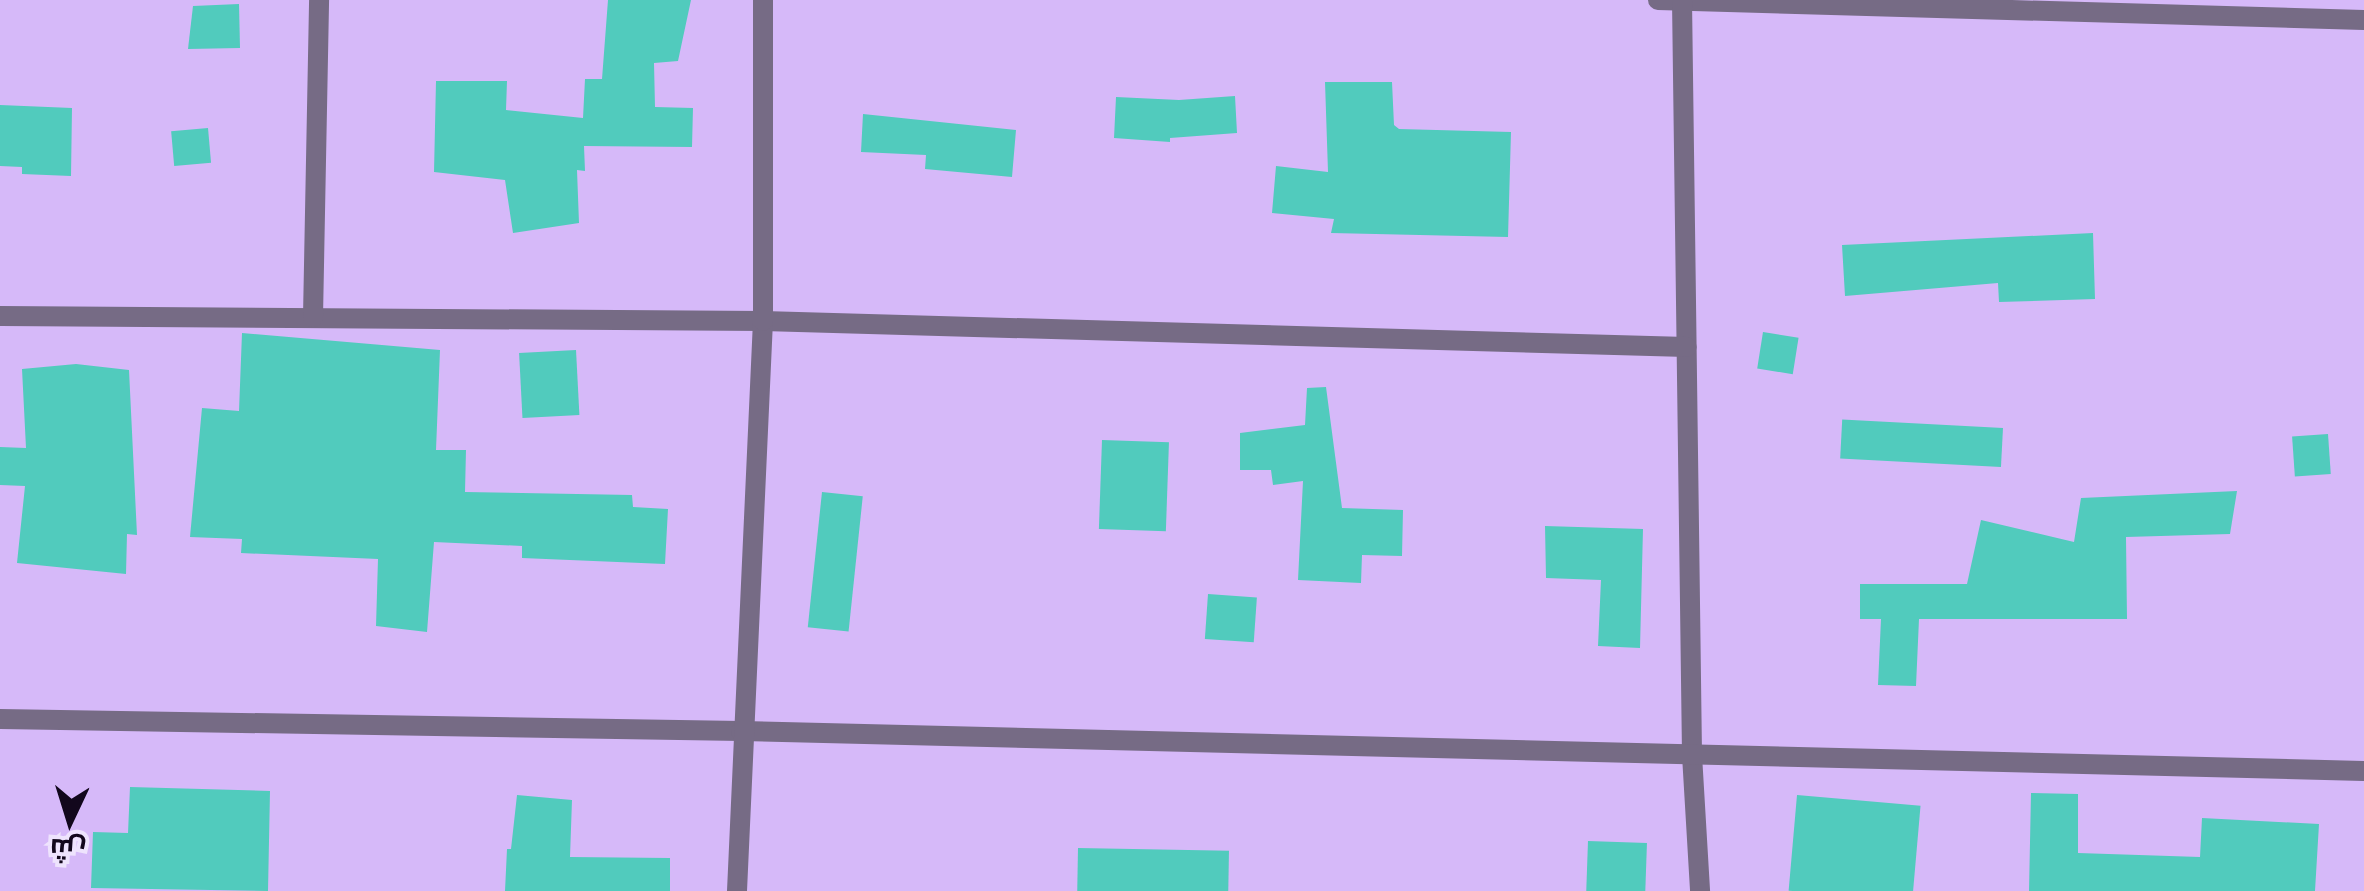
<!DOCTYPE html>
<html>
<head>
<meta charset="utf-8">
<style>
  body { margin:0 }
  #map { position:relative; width:2364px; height:891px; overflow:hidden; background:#d6b9f9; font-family:"Open Sans",Cairo,sans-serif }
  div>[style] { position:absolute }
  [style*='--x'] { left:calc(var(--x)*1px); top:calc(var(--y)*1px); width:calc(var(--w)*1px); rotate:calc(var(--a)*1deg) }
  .building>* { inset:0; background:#51cbbd; transform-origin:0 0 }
  .street>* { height:20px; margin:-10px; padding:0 10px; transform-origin:10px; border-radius:10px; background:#766b85 }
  span { translate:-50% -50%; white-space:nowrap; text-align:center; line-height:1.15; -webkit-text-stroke:8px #eee3fd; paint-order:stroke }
  .north { position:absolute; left:20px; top:771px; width:100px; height:100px; -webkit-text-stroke:8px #eee3fd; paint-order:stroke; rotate:184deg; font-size:28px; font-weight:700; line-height:40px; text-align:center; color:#12071c }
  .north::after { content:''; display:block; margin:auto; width:35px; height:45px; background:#12071c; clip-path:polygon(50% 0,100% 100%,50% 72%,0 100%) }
</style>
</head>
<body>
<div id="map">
  <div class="building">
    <div style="clip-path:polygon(608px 0,691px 0,678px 61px,654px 63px,655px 107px,693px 108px,692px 147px,584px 146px,585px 171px,577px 170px,579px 223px,513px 233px,505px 180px,434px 172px,436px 81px,507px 81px,506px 110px,583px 118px,585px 79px,602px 79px)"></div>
    <div style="clip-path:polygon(239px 4px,240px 48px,188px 49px,193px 6px)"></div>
    <div style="clip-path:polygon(1325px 82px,1392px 82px,1394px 125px,1399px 129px,1511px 132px,1508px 237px,1331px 233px,1334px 219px,1272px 213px,1276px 166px,1328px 172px)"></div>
    <div style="clip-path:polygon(1235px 96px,1237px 133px,1170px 138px,1170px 142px,1114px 138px,1116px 97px,1179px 100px)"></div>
    <div style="clip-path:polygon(0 105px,72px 108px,71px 176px,22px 174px,22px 167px,0 166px)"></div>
    <div style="clip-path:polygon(863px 114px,1016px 130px,1012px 177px,925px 169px,926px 155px,861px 152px)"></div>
    <div style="left:208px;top:128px;width:35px;height:37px;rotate:85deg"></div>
    <div style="clip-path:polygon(2093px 233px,2095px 299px,1999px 302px,1998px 283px,1845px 296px,1842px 245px)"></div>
    <div style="left:1763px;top:332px;width:36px;height:37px;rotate:9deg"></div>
    <div style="clip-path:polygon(242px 333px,440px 350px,436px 450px,466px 450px,465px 492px,632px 495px,633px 507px,668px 509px,665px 564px,522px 558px,522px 546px,434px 542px,427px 632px,376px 626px,378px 559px,241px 553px,242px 539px,190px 537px,202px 408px,239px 411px)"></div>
    <div style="left:576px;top:350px;width:65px;height:57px;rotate:87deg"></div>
    <div style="clip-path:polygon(76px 364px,129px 370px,137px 535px,127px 534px,126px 574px,17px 563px,25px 486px,0 485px,0 447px,26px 448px,22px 369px)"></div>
    <div style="clip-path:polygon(1326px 387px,1342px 508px,1403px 510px,1402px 556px,1362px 555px,1361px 583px,1298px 580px,1303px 481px,1273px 485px,1271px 470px,1240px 470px,1240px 433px,1305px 425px,1307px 388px)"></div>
    <div style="left:2003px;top:428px;width:39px;height:161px;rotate:93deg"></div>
    <div style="left:2328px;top:434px;width:40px;height:36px;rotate:86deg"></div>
    <div style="left:1102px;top:440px;width:67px;height:89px;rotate:2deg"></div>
    <div style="clip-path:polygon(2237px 491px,2230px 534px,2126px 537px,2127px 619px,1919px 619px,1916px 686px,1878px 685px,1881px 619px,1860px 619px,1860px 584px,1967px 584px,1981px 520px,2074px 542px,2081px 498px)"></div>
    <div style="left:822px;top:492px;width:41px;height:136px;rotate:6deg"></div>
    <div style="clip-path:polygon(1545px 526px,1643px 529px,1640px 648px,1598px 646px,1601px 580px,1546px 578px)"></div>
    <div style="left:1208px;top:594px;width:49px;height:45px;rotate:4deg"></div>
    <div style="clip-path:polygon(130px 787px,270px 791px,268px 891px,91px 888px,93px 832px,128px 833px)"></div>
    <div style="clip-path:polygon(2031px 793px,2078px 794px,2078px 853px,2200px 857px,2202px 818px,2319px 824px,2315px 891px,2029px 891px)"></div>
    <div style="clip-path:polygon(517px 795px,572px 800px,570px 857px,670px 858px,670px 891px,505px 891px,507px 849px,511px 849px)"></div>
    <div style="left:1797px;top:795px;width:124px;height:96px;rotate:5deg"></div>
    <div style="left:1588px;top:841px;width:59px;height:50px;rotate:2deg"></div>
    <div style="left:1078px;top:848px;width:151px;height:43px;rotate:1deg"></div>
  </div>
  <div class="street">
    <div style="--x:1658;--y:0;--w:706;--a:1.62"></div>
    <div style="--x:1682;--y:0;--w:755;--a:89.24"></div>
    <div style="--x:1692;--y:755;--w:136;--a:86.6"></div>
    <div style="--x:0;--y:316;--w:763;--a:0.38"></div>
    <div style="--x:763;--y:321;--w:924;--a:1.61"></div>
    <div style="--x:313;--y:317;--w:317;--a:-88.9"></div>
    <div style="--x:0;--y:719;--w:741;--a:0.93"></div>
    <div style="--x:741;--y:731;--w:1623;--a:1.41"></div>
    <div style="--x:737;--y:891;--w:571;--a:-87.39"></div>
    <div style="--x:763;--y:321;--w:321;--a:-90"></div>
  </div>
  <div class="north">ش</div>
</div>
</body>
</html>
